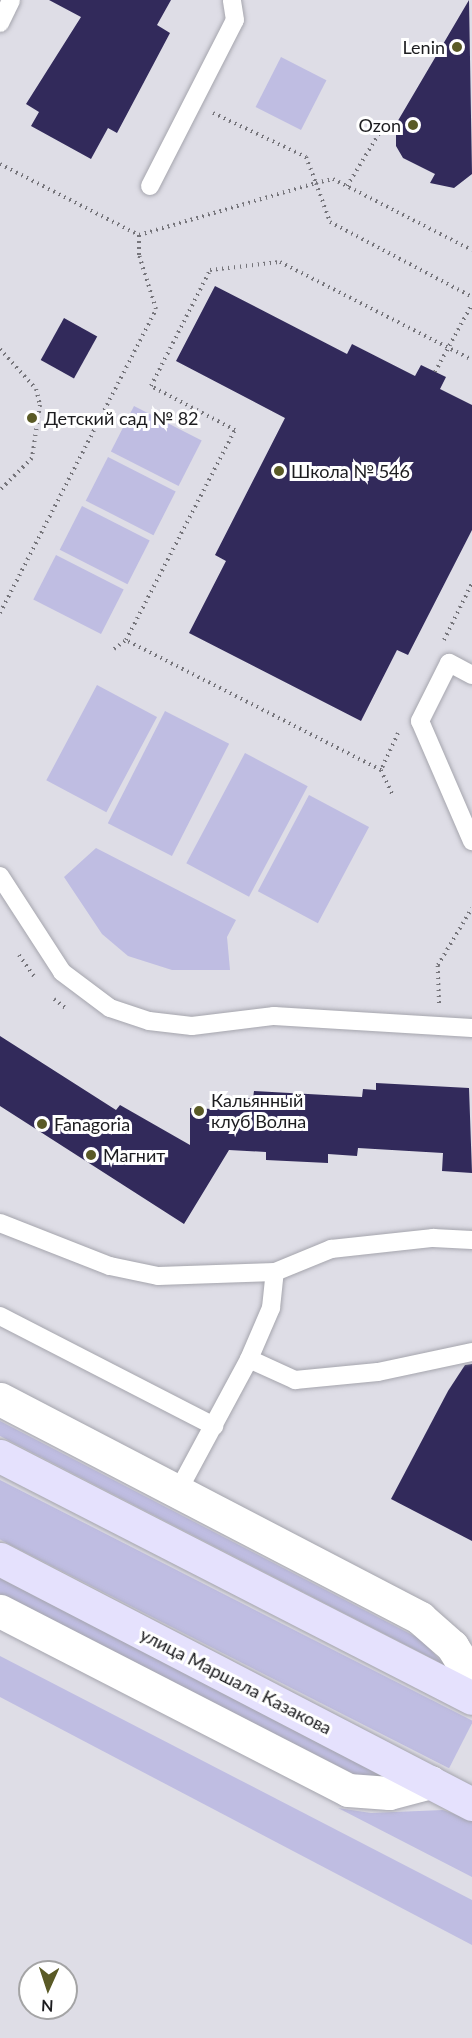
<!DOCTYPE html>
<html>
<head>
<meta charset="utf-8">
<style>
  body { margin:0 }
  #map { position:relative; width:472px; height:2038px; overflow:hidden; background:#dedde6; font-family:Lato,sans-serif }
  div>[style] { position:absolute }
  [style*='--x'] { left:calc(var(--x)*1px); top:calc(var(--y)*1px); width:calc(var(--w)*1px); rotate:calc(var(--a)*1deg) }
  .green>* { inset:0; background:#bfbde2; transform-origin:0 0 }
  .building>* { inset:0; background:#322a5b; transform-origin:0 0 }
  .path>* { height:4px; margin-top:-2px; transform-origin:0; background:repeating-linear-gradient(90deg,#76757b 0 1.5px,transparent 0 6px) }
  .roads { filter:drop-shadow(0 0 2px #a5a5ad) drop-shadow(0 0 2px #a5a5ad) }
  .service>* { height:18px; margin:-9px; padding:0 9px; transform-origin:9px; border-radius:9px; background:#fff }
  .minor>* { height:33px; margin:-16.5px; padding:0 16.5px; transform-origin:16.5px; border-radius:16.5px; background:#fff }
  .secondary>* { height:33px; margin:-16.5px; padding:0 16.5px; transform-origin:16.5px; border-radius:16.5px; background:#e5e1fd }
  .dots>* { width:16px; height:16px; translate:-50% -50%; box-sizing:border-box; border:3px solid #fff; border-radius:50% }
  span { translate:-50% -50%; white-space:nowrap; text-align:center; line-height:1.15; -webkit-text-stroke:6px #fff; paint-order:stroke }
  .poi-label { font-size:18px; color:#1c1c1f }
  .right { translate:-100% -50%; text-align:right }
  .left { translate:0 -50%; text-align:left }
  .street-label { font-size:18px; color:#1c1c1f }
  .north { position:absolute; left:18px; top:1960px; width:60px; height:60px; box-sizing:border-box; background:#fff; border:2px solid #a4a4a5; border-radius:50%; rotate:183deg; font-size:16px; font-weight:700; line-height:24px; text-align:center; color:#1c1c1f }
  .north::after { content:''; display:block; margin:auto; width:21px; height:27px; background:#5a5a26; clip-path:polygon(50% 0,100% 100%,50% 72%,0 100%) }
</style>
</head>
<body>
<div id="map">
  <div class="green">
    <div style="left:281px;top:57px;width:51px;height:56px;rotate:27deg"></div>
    <div style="left:134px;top:406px;width:76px;height:51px;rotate:27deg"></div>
    <div style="left:108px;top:457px;width:76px;height:49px;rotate:27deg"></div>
    <div style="left:82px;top:506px;width:76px;height:49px;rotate:27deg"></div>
    <div style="left:56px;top:555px;width:76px;height:50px;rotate:27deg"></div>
    <div style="left:97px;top:685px;width:68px;height:108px;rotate:28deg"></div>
    <div style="left:165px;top:711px;width:72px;height:126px;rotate:27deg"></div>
    <div style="left:245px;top:753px;width:71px;height:125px;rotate:28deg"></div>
    <div style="left:309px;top:795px;width:68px;height:109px;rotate:28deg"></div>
    <div style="clip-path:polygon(96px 848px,236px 920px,227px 937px,230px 970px,172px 970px,128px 956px,102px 934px,64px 877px)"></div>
    <div style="clip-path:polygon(0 1421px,422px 1640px,443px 1664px,0 1436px)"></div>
    <div style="left:0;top:1480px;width:531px;height:53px;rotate:27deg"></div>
    <div style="left:0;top:1578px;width:430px;height:14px;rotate:27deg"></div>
    <div style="clip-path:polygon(0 1656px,472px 1900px,472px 1945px,0 1697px)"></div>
    <div style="clip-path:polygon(338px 1808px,371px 1813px,443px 1810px,466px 1818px,472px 1821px,472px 1877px)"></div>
  </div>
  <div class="building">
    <div style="clip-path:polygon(49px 0,171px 0,157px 25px,170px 33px,117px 133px,108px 128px,91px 159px,31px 126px,39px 112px,26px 104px,81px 17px)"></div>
    <div style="clip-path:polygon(469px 0,472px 174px,454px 188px,430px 183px,435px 174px,403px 158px,396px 146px,396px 124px)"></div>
    <div style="clip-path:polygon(215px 286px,347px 354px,352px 344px,415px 376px,421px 365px,446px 377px,440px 389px,472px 405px,472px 530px,408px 655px,397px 650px,361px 721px,189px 633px,226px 561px,215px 555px,285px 418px,176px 361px)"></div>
    <div style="left:64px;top:318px;width:38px;height:48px;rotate:29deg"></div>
    <div style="clip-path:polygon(0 1036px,116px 1110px,120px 1105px,190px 1145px,190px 1108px,237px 1110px,238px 1098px,253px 1098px,254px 1091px,362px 1097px,363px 1089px,376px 1090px,376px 1083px,469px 1088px,472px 1173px,442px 1171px,443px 1153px,358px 1148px,357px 1156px,328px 1154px,328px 1163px,266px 1160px,266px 1152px,229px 1150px,184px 1224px,0 1106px)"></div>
    <div style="clip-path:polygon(472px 1364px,472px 1541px,391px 1499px,448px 1391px,465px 1365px)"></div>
  </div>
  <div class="path">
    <div style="--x:213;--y:113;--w:103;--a:25.3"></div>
    <div style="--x:306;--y:157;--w:28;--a:69"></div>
    <div style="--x:316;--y:183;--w:17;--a:-13"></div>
    <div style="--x:333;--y:179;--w:156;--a:27.1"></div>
    <div style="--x:0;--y:164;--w:156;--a:27.1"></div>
    <div style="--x:139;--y:235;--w:184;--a:-16.4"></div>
    <div style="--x:316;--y:183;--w:41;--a:70.3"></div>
    <div style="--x:330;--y:222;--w:161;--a:27.8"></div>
    <div style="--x:347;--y:186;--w:63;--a:-58.6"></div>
    <div style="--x:0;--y:349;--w:54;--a:48"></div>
    <div style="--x:36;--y:389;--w:16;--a:76"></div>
    <div style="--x:40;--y:405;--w:54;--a:98.6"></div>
    <div style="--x:32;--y:458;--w:45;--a:135"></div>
    <div style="--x:435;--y:372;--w:77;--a:-61.4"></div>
    <div style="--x:0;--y:613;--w:342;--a:-62.8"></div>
    <div style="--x:156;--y:309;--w:57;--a:-107.5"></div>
    <div style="--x:139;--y:255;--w:20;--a:-90"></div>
    <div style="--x:444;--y:640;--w:64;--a:-63.8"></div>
    <div style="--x:114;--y:649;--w:15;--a:-37"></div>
    <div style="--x:398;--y:733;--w:41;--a:114.7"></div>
    <div style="--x:381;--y:770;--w:286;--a:-153"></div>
    <div style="--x:126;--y:640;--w:237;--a:-62.6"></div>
    <div style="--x:235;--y:430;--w:95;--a:-152.4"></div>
    <div style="--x:151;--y:386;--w:130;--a:-63"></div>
    <div style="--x:210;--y:270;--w:70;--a:-6.5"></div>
    <div style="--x:280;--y:262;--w:216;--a:27"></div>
    <div style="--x:381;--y:770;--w:26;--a:65"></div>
    <div style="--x:19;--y:955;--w:28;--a:55"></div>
    <div style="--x:54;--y:999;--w:16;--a:38"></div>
    <div style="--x:439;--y:1003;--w:38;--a:-92"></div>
    <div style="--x:438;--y:965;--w:66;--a:-59.2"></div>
  </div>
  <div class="roads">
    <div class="service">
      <div style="--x:0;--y:23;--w:25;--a:-64"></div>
      <div style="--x:150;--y:186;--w:186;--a:-62.9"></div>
      <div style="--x:235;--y:20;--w:20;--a:-99"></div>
      <div style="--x:472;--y:675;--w:26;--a:-152"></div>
      <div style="--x:449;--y:663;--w:65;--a:116.6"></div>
      <div style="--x:420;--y:721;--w:131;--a:66.6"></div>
      <div style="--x:0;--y:876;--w:114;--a:57.1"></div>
      <div style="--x:62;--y:972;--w:60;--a:36.9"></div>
      <div style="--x:110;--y:1008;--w:41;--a:18.4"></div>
      <div style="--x:149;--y:1021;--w:43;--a:6.6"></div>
      <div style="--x:192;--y:1026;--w:83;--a:-7"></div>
      <div style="--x:274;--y:1016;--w:198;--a:3.5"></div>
      <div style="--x:0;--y:1223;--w:118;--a:21.4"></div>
      <div style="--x:110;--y:1266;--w:49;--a:11.8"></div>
      <div style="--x:158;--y:1276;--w:117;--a:-2"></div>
      <div style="--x:275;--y:1272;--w:61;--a:-22.3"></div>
      <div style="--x:331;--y:1249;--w:103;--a:-6.2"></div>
      <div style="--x:433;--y:1238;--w:39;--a:3"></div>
      <div style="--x:0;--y:1316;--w:241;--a:27.2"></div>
      <div style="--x:249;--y:1359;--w:51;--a:24.5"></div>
      <div style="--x:295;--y:1380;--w:83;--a:-5.5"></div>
      <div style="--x:378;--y:1372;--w:96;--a:-12"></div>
      <div style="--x:178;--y:1491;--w:150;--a:-61.7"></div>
      <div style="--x:249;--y:1359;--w:56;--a:-66.7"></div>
      <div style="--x:271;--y:1308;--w:36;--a:-84"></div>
    </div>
    <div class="minor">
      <div style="--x:0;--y:1399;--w:474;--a:27.5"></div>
      <div style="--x:420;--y:1618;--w:43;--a:41.2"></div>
      <div style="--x:452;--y:1646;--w:38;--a:58"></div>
      <div style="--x:0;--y:1611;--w:391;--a:27.2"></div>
      <div style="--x:348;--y:1790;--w:41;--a:4.2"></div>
      <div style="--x:389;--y:1793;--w:43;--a:-14.7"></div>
    </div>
    <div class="secondary">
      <div style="--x:0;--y:1456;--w:530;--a:27.14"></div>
      <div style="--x:0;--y:1559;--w:532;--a:27.43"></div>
    </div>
  </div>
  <div class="dots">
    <div style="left:457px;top:47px;background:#5a5a26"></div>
    <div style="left:413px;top:125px;background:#5a5a26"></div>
    <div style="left:32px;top:418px;background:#5a5a26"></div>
    <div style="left:279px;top:471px;background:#5a5a26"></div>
    <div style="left:199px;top:1111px;background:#5a5a26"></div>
    <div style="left:42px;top:1124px;background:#5a5a26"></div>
    <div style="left:91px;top:1155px;background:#5a5a26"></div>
  </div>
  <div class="poi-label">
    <span class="right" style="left:445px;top:47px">Lenin</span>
    <span class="right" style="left:401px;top:125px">Ozon</span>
    <span class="left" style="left:44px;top:418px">Детский сад № 82</span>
    <span class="left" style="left:291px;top:471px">Школа № 546</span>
    <span class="left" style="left:211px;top:1111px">Кальянный<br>клуб Волна</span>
    <span class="left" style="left:54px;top:1124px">Fanagoria</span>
    <span class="left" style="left:103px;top:1155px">Магнит</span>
  </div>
  <div class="street-label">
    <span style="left:236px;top:1681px;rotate:27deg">улица Маршала Казакова</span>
  </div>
  <div class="north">N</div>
</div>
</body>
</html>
